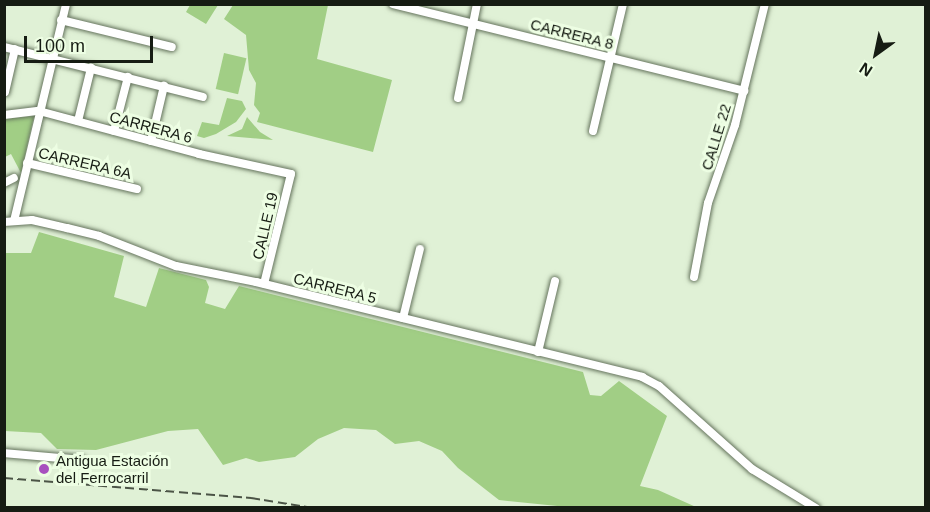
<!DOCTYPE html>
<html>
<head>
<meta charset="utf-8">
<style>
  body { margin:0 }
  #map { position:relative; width:930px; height:512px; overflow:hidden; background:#e0f1d6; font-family:Helvetica,sans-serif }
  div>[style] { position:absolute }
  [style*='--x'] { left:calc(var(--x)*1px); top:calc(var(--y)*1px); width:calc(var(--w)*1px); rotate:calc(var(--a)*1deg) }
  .green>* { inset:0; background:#a1ce85; transform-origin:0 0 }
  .roads { filter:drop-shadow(0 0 2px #65745d) drop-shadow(0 0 2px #65745d) }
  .minor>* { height:8px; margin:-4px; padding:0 4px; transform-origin:4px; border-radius:4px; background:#fff }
  .rail>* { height:2px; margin-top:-1px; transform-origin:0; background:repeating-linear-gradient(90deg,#4b5446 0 9px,transparent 0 13.5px) }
  .dots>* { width:16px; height:16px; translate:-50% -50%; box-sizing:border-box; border:3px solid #edfee3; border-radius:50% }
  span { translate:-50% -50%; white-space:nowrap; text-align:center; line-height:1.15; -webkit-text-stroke:6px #edfee3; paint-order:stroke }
  .street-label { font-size:15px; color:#161c13 }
  .poi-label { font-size:15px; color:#161c13 }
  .left { translate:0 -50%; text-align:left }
  .frame { position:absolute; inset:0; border:6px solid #161c13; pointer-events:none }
  .north { position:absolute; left:846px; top:24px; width:60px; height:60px; -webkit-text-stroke:4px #edfee3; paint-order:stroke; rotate:213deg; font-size:16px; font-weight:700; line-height:24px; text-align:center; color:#161c13 }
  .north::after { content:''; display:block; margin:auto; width:21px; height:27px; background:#161c13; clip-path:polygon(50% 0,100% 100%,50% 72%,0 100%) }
  .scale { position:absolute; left:24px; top:36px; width:129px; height:27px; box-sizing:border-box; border:3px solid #161c13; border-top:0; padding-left:8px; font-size:18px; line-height:21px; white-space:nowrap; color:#161c13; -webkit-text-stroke:4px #edfee3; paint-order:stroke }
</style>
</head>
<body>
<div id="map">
  <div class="green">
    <div style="clip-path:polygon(190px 5px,190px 4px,218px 5px,206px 24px,186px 12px)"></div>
    <div style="clip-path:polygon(233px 5px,328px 5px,317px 59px,392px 80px,373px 152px,257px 122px,260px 113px,254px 105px,256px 83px,249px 70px,246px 35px,224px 19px)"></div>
    <div style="left:224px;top:53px;width:23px;height:37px;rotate:13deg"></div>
    <div style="clip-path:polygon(227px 98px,242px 101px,246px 109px,236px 122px,216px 134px,204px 138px,197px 136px,202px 122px,219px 125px)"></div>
    <div style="clip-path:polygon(34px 116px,21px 173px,11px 154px,5px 157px,4px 119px)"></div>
    <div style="clip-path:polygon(247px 117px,260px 132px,273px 140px,227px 136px,242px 129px)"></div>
    <div style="clip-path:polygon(39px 232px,124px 256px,114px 297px,146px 307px,159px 268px,206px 280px,209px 287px,205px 303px,225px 309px,239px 286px,583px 372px,590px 395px,601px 396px,619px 381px,667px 416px,640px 486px,658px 490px,696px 507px,577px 508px,499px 500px,458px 468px,442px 451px,419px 441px,395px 444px,376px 430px,344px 428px,318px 439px,295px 457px,259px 462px,246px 458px,223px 465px,198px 429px,168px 431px,96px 450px,57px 449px,41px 433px,5px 431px,5px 253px,31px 253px)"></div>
  </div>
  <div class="roads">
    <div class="minor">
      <div style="--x:393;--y:4;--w:362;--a:13.9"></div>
      <div style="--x:61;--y:20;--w:114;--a:13.7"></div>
      <div style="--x:4;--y:47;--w:205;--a:14.1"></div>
      <div style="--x:5;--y:92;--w:44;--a:-76.9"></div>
      <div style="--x:458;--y:98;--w:96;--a:-78.6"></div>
      <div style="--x:4;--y:115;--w:35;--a:-7"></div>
      <div style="--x:39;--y:111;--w:166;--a:15"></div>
      <div style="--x:199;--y:154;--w:94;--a:12.3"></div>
      <div style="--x:291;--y:174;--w:113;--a:103.8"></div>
      <div style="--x:78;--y:121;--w:55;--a:-76.2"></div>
      <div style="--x:114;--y:131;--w:56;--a:-75.5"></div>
      <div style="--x:593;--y:131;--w:130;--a:-76.7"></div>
      <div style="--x:151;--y:141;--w:57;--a:-76.7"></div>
      <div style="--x:27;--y:163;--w:113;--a:13.3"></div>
      <div style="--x:4;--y:183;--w:11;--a:-27"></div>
      <div style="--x:14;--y:221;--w:223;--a:-76.5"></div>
      <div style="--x:4;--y:222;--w:28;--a:-4"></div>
      <div style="--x:32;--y:220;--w:36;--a:13"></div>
      <div style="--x:67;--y:228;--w:33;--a:14"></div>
      <div style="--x:99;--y:236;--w:83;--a:21.3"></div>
      <div style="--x:176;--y:266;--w:82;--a:11.3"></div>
      <div style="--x:256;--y:282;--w:398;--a:13.8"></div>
      <div style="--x:642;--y:377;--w:19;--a:28"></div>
      <div style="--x:659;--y:386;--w:125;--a:41.7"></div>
      <div style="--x:752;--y:469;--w:75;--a:31.4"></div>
      <div style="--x:694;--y:277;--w:75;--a:-79.3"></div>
      <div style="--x:708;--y:203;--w:83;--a:-70.9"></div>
      <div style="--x:735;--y:125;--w:125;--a:-76.1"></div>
      <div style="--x:403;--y:318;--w:71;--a:-76.2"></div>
      <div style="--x:538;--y:352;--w:73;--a:-76.5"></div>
      <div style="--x:4;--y:453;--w:78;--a:5.1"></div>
    </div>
  </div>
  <div class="rail">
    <div style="--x:4;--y:478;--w:248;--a:4.6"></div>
    <div style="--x:251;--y:498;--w:63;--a:9.2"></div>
  </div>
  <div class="dots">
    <div style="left:44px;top:469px;background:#a750be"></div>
  </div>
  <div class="street-label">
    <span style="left:572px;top:34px;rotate:14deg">CARRERA 8</span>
    <span style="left:151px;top:127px;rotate:15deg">CARRERA 6</span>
    <span style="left:716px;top:137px;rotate:-73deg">CALLE 22</span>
    <span style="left:85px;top:163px;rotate:13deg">CARRERA 6A</span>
    <span style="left:265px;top:226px;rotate:-77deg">CALLE 19</span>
    <span style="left:335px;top:288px;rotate:14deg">CARRERA 5</span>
  </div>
  <div class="poi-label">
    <span class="left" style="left:56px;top:469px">Antigua Estación<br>del Ferrocarril</span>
  </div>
  <div class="frame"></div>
  <div class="north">N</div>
  <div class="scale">100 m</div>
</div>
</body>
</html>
